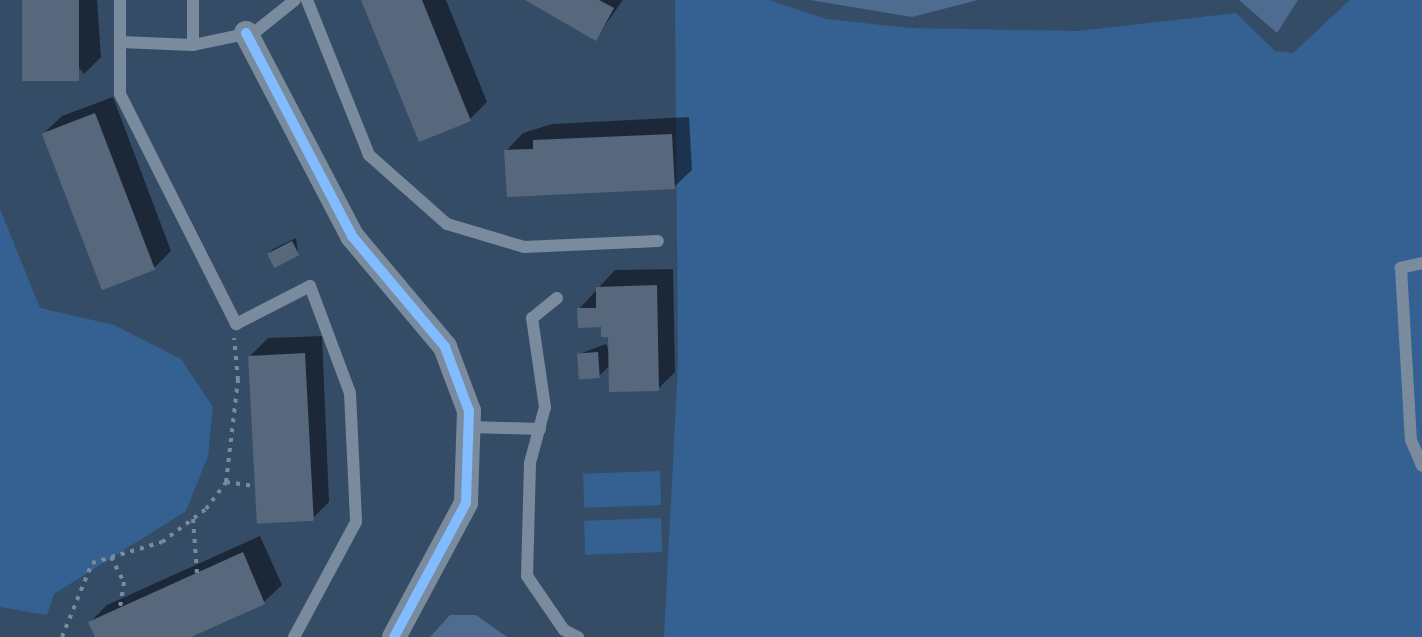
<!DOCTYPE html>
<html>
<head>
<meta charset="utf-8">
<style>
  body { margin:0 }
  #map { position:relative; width:1422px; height:637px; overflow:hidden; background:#354c67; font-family:"Roboto Condensed",sans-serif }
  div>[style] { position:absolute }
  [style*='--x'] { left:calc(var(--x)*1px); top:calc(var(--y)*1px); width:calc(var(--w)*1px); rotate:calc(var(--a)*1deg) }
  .green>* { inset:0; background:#346192; transform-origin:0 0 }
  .water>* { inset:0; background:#4e6c90 }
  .shadow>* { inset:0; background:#0007 }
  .building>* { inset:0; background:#57687d; transform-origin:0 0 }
  .path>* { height:4px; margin-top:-2px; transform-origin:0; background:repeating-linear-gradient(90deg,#7a8b9e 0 4px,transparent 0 10px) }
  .lane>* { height:12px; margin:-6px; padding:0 6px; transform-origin:6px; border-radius:6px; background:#7a8b9e }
  .street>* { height:24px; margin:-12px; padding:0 12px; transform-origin:12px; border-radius:12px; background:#7a8b9e }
  .cycleway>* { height:10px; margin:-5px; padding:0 5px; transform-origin:5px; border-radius:5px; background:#80bcff }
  span { translate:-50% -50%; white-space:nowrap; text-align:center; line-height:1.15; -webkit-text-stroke:6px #214a7b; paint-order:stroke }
</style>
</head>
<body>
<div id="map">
  <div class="green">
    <div style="clip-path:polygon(675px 0,769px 0,826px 19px,910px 28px,1078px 31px,1236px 13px,1275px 51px,1293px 53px,1350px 0,1422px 0,1422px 637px,664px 637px,678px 364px)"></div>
    <div style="clip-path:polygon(0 209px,40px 308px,114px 325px,181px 359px,213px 407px,208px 456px,186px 511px,54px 594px,47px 615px,0 607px)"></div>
    <div style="left:660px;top:471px;width:34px;height:77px;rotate:88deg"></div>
    <div style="left:661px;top:518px;width:34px;height:77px;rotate:88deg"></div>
  </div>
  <div class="water">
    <div style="clip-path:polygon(810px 0,978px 0,912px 17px)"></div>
    <div style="clip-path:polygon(1239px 0,1298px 0,1277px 33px)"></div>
    <div style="clip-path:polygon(450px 615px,476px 615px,507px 637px,430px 637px)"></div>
  </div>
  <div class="shadow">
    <div style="clip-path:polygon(24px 0,97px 0,101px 57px,84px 74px)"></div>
    <div style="clip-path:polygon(363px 0,446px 0,487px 102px,470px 119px)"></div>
    <div style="clip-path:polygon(529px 0,623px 0,596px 38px)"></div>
    <div style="clip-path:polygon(113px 97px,171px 251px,154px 268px,44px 133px,62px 116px)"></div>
    <div style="clip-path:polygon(689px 117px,692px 170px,674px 187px,506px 151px,523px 133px,552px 124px)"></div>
    <div style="clip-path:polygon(296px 238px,298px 254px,269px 253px,273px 249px)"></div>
    <div style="clip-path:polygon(673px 269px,675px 372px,658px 389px,611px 364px,599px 376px,579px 354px,606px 344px,610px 354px,610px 335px,579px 309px,615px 270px)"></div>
    <div style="clip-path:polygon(322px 336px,329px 502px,312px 519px,250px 356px,268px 338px)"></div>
    <div style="clip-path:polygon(260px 536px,282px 585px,264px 602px,186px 637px,97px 637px,90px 622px,107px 605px)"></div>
  </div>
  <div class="building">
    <div style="left:22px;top:0;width:57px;height:81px"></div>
    <div style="clip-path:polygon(361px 0,422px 0,471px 121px,419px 142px)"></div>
    <div style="clip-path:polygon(525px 0,599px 0,614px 8px,596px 41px)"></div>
    <div style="left:95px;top:113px;width:168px;height:57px;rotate:69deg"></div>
    <div style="clip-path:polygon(672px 134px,675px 189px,507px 197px,504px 150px,533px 149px,533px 140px)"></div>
    <div style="left:292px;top:241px;width:16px;height:28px;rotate:63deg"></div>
    <div style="clip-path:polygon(657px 285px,659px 391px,609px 392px,608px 337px,601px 337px,601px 327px,578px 328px,577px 308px,596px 308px,596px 287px)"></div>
    <div style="left:598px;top:352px;width:26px;height:21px;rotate:86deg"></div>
    <div style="left:305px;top:353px;width:168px;height:57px;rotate:87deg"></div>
    <div style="clip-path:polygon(243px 552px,265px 604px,191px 637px,95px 637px,88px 622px)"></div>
  </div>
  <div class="path">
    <div style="--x:226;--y:482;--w:28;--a:8"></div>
    <div style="--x:193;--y:519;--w:54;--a:85.8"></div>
    <div style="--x:111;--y:557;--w:28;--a:63"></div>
    <div style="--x:124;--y:582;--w:26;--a:99"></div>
    <div style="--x:62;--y:637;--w:80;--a:-67.9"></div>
    <div style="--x:92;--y:563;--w:73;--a:-16.7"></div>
    <div style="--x:162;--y:542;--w:55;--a:-36.9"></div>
    <div style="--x:206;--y:509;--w:34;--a:-53"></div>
    <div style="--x:226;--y:482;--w:103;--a:-83.3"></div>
    <div style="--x:238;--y:380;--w:42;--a:-95.4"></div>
  </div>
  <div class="lane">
    <div style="--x:120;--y:0;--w:94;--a:90"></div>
    <div style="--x:120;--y:94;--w:258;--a:63.2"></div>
    <div style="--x:236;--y:324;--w:83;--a:-27.2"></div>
    <div style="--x:310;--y:286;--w:114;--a:69.5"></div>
    <div style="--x:350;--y:393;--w:129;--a:87.3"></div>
    <div style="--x:356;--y:522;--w:131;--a:118.3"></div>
    <div style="--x:307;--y:0;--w:167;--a:68.2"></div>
    <div style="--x:369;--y:155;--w:104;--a:41.5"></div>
    <div style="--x:447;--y:224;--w:80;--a:16.6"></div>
    <div style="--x:524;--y:247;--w:134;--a:-2.6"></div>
    <div style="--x:121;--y:42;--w:72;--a:2.4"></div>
    <div style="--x:193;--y:45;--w:63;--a:-11.8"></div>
    <div style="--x:255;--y:32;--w:51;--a:-38.7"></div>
    <div style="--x:193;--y:45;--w:45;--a:-90"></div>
    <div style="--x:1422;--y:263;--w:22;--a:167"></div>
    <div style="--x:1401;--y:268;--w:172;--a:86.7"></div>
    <div style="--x:1411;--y:440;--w:28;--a:67"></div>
    <div style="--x:557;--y:298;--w:32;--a:141"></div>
    <div style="--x:532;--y:318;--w:90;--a:81.7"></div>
    <div style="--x:545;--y:407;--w:58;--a:105"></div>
    <div style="--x:530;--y:463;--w:113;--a:91.5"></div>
    <div style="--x:527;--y:576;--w:65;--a:55.6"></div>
    <div style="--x:564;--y:630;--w:16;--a:27"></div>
    <div style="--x:472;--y:427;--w:68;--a:1.7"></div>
  </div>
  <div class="street">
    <div style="--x:246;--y:33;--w:229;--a:62.4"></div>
    <div style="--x:352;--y:236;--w:145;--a:50"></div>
    <div style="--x:445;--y:347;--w:68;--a:69.4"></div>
    <div style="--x:469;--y:411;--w:92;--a:91.9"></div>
    <div style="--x:466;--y:503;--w:152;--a:118.2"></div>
  </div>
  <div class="cycleway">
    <div style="--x:246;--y:33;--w:229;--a:62.4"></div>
    <div style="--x:352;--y:236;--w:145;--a:50"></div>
    <div style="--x:445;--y:347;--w:68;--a:69.4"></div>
    <div style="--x:469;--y:411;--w:92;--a:91.9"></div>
    <div style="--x:466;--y:503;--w:152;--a:118.2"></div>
  </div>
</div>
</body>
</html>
